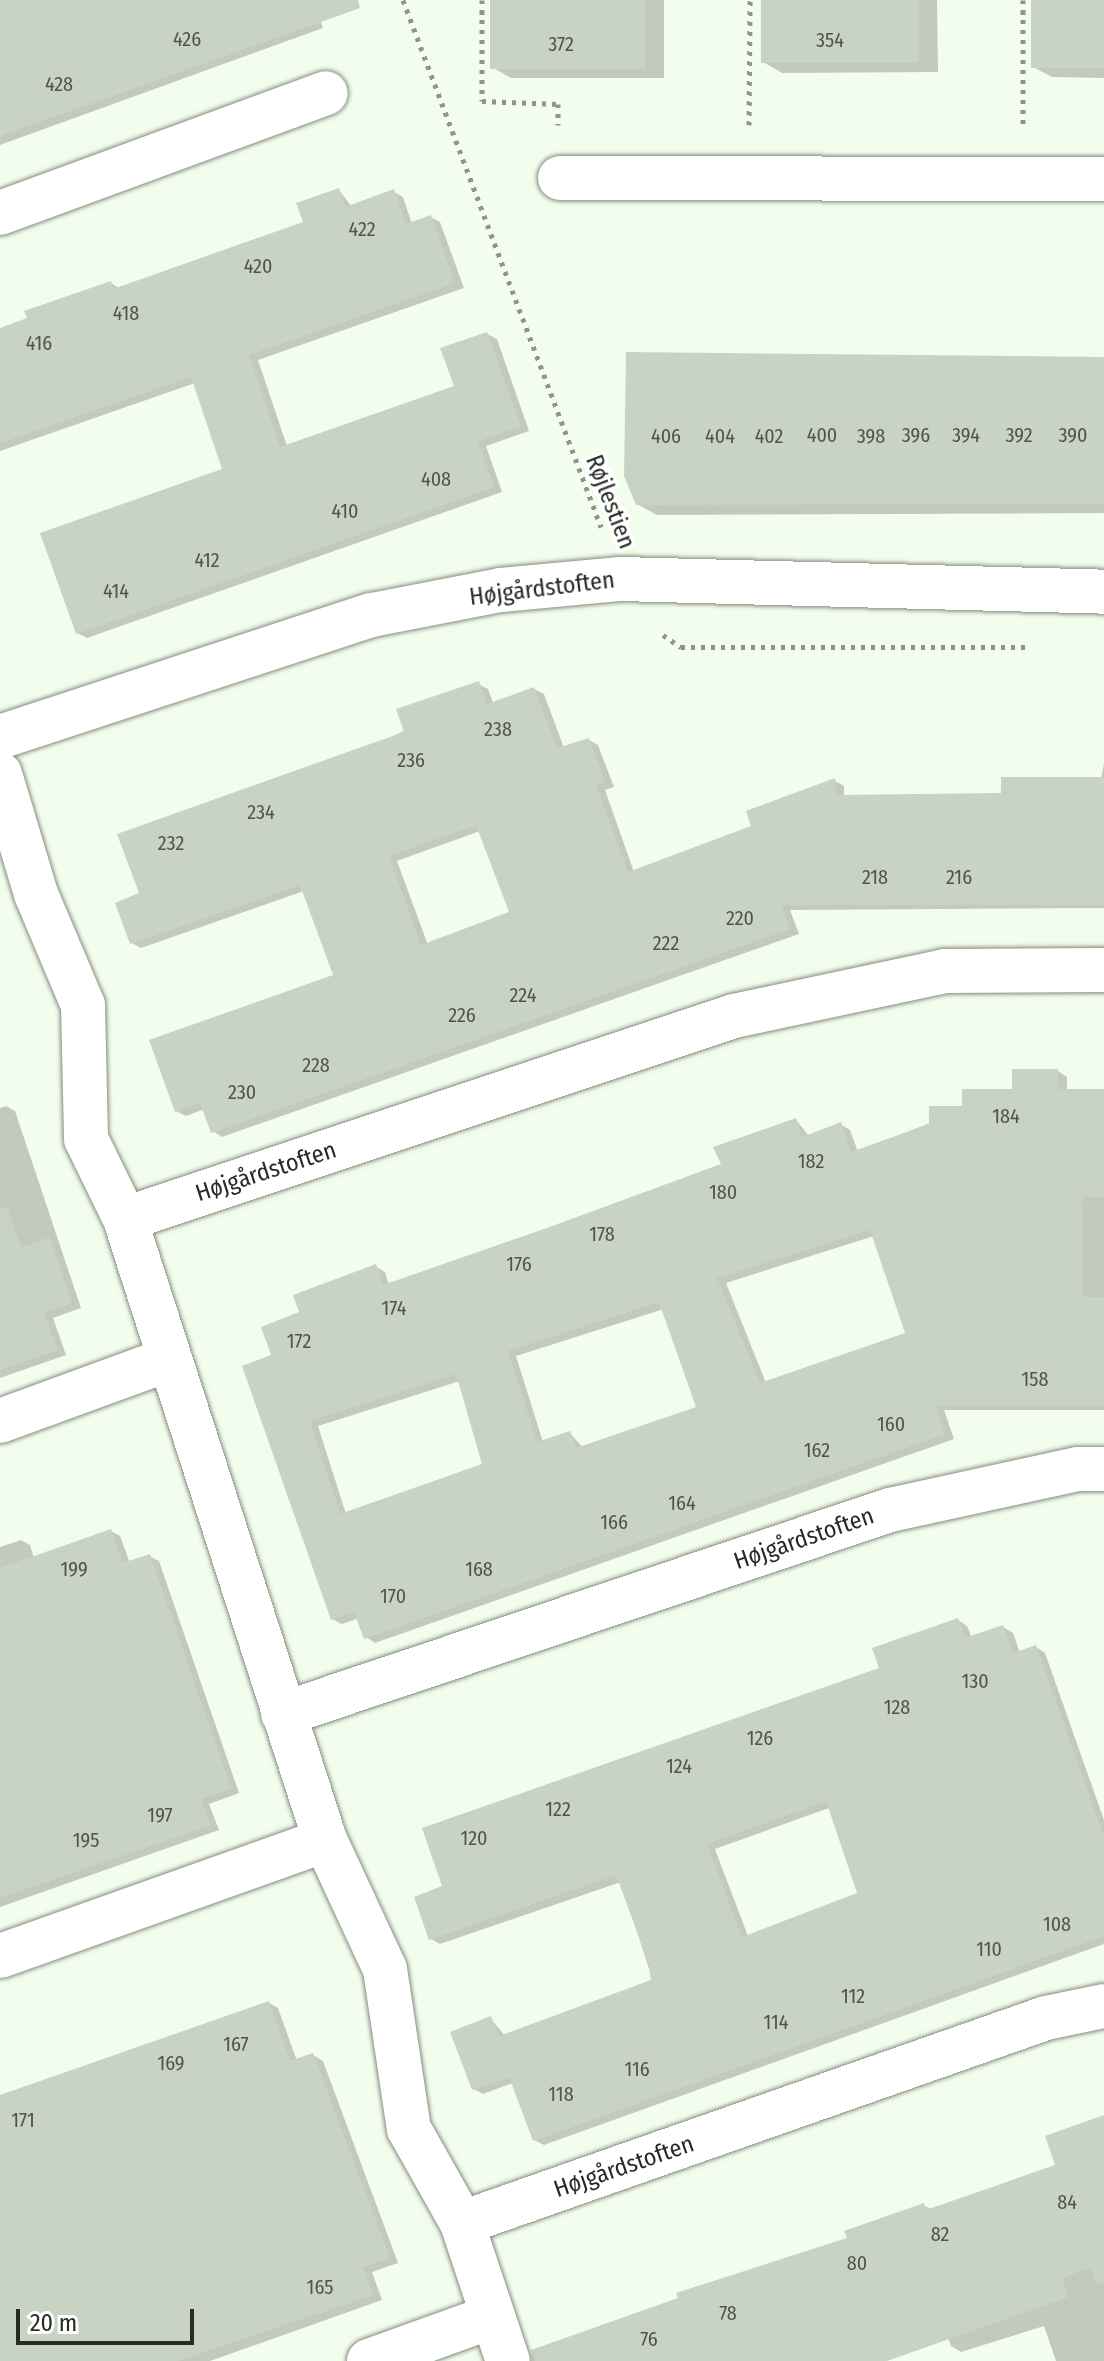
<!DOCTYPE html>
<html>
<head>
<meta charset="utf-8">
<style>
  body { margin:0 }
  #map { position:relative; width:1104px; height:2361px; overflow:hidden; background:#f3fded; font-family:"Fira Sans Condensed",sans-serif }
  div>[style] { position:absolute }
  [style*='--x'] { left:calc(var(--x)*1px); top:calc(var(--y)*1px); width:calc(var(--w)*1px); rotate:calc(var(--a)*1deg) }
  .shadow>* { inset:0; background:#0003 }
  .building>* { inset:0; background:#c9d3c3; transform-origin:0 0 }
  .path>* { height:5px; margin-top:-2.5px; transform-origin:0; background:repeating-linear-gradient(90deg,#8f958b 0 4px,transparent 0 10px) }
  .roads { filter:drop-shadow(0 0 2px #848d7f) drop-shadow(0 0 2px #848d7f) }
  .minor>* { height:44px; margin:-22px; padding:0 22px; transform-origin:22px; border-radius:22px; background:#fff }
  span { translate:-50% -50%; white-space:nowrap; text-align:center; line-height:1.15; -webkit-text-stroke:7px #fff; paint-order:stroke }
  .number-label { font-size:20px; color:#50544c }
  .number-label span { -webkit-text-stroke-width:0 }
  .street-label { font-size:24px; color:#272a25 }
  .scale { position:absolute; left:16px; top:2309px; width:178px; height:36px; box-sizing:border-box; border:4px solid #272a25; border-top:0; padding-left:10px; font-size:24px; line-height:28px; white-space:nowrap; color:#272a25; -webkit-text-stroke:6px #fff; paint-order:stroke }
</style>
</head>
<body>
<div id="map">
  <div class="shadow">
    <div style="clip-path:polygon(2px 0,313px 0,323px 28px,0 145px)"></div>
    <div style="clip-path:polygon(492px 0,664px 0,664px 78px,511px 78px,492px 67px)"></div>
    <div style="clip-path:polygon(763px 0,937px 0,938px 72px,782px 73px,763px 62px)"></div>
    <div style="clip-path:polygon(1033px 0,1104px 0,1104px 78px,1052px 77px,1033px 67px)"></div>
    <div style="clip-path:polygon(339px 190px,352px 207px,394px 192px,403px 197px,412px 224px,431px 217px,440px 222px,464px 288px,258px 360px,287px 446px,456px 387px,487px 334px,497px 339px,529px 431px,486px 446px,502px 492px,87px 638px,77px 633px,225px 470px,195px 383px,0 451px,0 330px,111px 283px,120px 289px,305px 223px)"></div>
    <div style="clip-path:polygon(1104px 359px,1104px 513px,657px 515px,637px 504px)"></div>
    <div style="clip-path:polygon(evenodd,478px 684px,488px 689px,493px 703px,534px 689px,544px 694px,564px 748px,589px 740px,598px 745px,614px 787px,605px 790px,634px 872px,754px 827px,748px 812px,835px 781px,844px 786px,844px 797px,1003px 795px,1101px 779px,1104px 763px,1104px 908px,790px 910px,799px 934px,222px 1137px,213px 1131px,205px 1109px,186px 1116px,176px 1111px,335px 976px,304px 891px,141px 948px,132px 943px,142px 894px,478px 684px,480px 831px,512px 913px,428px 945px,397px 861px,480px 831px)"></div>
    <div style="clip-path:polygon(evenodd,1058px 1071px,1067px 1077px,1067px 1090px,1104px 1091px,1104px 1410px,944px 1410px,954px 1439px,375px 1643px,366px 1637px,359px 1618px,342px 1624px,332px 1619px,274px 1357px,302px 1313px,375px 1266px,385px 1272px,389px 1285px,723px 1165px,796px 1120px,809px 1136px,840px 1124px,850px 1130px,858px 1152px,1058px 1071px,874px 1236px,908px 1334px,766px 1383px,726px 1283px,874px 1236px,1058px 1071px,664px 1309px,699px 1409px,583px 1448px,570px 1433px,543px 1442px,516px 1356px,664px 1309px,1058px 1071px,460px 1381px,484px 1465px,346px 1514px,318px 1426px,460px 1381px)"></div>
    <div style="clip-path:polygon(6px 1106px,15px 1111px,81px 1308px,53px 1318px,66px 1355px,0 1378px,0 1108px)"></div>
    <div style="clip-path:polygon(111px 1531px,120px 1536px,130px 1563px,149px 1556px,159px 1561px,239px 1793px,209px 1804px,219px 1830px,0 1907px,0 1547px,21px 1540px,30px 1545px,34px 1558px)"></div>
    <div style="clip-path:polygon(evenodd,958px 1620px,967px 1626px,972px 1638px,1003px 1627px,1013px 1633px,1020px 1653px,1036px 1647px,1045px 1653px,1104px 1820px,1104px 1944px,544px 2145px,534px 2140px,513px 2083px,483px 2094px,474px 2089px,491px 2019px,505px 2036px,653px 1981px,621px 1882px,440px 1944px,431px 1939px,445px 1887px,882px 1669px,958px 1620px,829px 1808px,860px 1894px,748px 1936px,715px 1849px,829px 1808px)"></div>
    <div style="clip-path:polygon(269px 2003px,278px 2008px,297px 2061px,313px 2055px,323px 2061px,398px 2263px,372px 2272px,382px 2300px,210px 2361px,0 2361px,0 2098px)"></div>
    <div style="clip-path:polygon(1104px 2117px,1104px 2361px,1056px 2361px,1044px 2326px,961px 2352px,951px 2346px,947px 2334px,867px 2361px,611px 2361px,923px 2205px,932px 2210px,1058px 2166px)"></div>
  </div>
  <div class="building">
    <div style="clip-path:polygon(0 0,358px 0,360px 8px,0 136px)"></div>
    <div style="left:490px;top:0;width:155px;height:69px"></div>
    <div style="left:761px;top:0;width:158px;height:63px"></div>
    <div style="left:1031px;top:0;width:73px;height:68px"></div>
    <div style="clip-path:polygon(339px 188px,345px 207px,394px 189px,406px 224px,431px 215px,455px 283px,249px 355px,280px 447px,454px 386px,440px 348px,487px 332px,521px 426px,478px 441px,494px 487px,76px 634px,40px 533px,222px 469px,191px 377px,0 443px,0 328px,27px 318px,24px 311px,111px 281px,113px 289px,303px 222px,296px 203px)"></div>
    <div style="clip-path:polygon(626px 352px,1104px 357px,1104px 504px,636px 505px,624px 476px)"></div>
    <div style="clip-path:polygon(evenodd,479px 681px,487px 704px,534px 687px,557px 748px,589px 738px,605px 782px,596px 785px,628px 872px,751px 826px,746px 811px,835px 778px,836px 795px,1001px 793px,1001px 777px,1104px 777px,1104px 905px,782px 905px,790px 929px,211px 1133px,200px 1103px,175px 1112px,149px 1040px,333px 975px,300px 885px,130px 944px,115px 903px,139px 893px,117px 834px,404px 732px,396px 709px,479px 681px,476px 825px,509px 912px,421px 945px,389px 856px,476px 825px)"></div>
    <div style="clip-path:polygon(evenodd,1012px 1069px,1058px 1069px,1058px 1089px,1104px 1089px,1104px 1197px,1082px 1197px,1083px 1297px,1104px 1297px,1104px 1406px,936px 1406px,945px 1434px,364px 1639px,354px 1612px,331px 1620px,242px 1366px,271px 1355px,261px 1327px,299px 1312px,293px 1295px,376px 1264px,383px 1285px,547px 1228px,721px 1164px,713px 1147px,796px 1118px,802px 1137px,841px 1122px,851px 1152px,929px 1124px,929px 1106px,962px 1106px,962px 1089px,1012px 1089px,1012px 1069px,870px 1230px,905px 1333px,760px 1383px,717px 1278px,870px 1230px,1012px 1069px,659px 1302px,696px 1407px,576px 1448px,570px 1431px,537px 1442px,508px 1351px,659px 1302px,1012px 1069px,456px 1374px,482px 1464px,340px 1514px,310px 1421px,456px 1374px)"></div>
    <div style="clip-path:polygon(7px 1207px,21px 1248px,50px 1237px,72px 1303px,44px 1313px,58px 1350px,0 1370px,0 1208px)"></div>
    <div style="clip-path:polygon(111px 1529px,123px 1563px,150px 1554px,231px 1788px,201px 1799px,211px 1825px,0 1898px,0 1568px)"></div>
    <div style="clip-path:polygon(evenodd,958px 1618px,965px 1638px,1003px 1625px,1013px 1653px,1036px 1645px,1104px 1837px,1104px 1936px,533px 2141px,509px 2077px,472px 2090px,450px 2032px,491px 2016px,499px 2036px,651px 1980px,648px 1961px,616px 1875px,429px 1940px,414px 1897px,442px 1886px,422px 1828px,879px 1668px,872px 1648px,958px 1618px,826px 1801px,857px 1893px,742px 1937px,707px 1844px,826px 1801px)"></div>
    <div style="clip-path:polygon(269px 2001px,290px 2061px,313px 2053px,390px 2258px,363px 2267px,373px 2295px,178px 2361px,0 2361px,0 2095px)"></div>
    <div style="clip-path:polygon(1104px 2115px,1104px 2283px,1096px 2284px,1090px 2268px,1062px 2278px,1068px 2297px,887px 2361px,532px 2361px,531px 2350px,678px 2298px,676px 2293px,847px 2238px,844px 2231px,924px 2203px,926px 2210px,1055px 2165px,1045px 2136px)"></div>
  </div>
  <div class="path">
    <div style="--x:403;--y:0;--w:563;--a:69.41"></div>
    <div style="--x:482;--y:0;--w:101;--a:90"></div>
    <div style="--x:482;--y:101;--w:76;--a:2.3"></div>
    <div style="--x:558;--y:104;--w:21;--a:90"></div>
    <div style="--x:1023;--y:0;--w:126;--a:90"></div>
    <div style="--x:749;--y:125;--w:125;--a:-89.5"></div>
    <div style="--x:663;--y:635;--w:22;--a:34"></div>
    <div style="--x:681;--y:647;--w:348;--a:0"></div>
  </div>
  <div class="roads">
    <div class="minor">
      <div style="--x:560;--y:178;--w:544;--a:0.11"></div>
      <div style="--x:0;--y:213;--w:347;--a:-20.2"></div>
      <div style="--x:0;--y:737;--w:391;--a:-18.2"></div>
      <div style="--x:372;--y:615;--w:131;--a:-11"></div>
      <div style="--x:501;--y:590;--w:120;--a:-5.3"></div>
      <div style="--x:620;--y:579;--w:484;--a:1.5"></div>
      <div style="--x:0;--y:774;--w:125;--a:73.3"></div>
      <div style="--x:36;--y:894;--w:121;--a:67.1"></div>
      <div style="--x:83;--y:1005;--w:134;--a:88.7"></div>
      <div style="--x:86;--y:1139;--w:89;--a:64"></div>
      <div style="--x:125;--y:1219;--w:652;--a:72.15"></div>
      <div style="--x:325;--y:1840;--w:142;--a:65.1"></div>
      <div style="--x:385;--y:1969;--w:162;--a:81.5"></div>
      <div style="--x:409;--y:2129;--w:108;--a:60.6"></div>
      <div style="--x:462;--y:2223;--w:145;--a:71.6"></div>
      <div style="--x:125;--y:1219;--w:642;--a:-18.43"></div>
      <div style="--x:734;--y:1016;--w:216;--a:-12"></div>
      <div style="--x:945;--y:971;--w:159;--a:-0.4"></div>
      <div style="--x:0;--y:1421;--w:178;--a:-20.1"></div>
      <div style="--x:283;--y:1714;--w:640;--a:-18.58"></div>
      <div style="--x:890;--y:1510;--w:192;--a:-12.3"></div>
      <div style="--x:1078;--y:1469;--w:26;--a:0"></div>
      <div style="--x:0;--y:1956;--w:345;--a:-19.6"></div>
      <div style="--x:462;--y:2223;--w:619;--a:-19.34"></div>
      <div style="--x:1046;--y:2018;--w:59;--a:-11.7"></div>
      <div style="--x:369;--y:2361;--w:132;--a:-19.9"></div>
    </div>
  </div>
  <div class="number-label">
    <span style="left:187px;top:39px">426</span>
    <span style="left:830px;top:40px">354</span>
    <span style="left:561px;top:44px">372</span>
    <span style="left:59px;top:84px">428</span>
    <span style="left:362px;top:229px">422</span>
    <span style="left:258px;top:266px">420</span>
    <span style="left:126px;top:313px">418</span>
    <span style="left:39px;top:343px">416</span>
    <span style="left:822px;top:435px">400</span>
    <span style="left:916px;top:435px">396</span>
    <span style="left:966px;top:435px">394</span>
    <span style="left:1019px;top:435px">392</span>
    <span style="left:1073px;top:435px">390</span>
    <span style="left:666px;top:436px">406</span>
    <span style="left:720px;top:436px">404</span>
    <span style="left:769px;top:436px">402</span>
    <span style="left:871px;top:436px">398</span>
    <span style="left:436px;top:479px">408</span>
    <span style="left:345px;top:511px">410</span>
    <span style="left:207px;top:560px">412</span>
    <span style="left:116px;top:591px">414</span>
    <span style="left:498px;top:729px">238</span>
    <span style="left:411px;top:760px">236</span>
    <span style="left:261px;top:812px">234</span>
    <span style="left:171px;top:843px">232</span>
    <span style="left:875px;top:877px">218</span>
    <span style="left:959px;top:877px">216</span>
    <span style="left:740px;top:918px">220</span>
    <span style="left:666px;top:943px">222</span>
    <span style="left:523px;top:995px">224</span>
    <span style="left:462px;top:1015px">226</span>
    <span style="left:316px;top:1065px">228</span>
    <span style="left:242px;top:1092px">230</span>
    <span style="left:1006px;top:1116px">184</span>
    <span style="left:811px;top:1161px">182</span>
    <span style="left:723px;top:1192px">180</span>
    <span style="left:602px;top:1234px">178</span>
    <span style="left:519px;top:1264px">176</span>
    <span style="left:394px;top:1308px">174</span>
    <span style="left:299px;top:1341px">172</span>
    <span style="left:1035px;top:1379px">158</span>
    <span style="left:891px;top:1424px">160</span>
    <span style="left:817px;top:1450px">162</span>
    <span style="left:682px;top:1503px">164</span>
    <span style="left:614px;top:1522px">166</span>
    <span style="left:74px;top:1569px">199</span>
    <span style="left:479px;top:1569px">168</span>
    <span style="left:393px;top:1596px">170</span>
    <span style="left:975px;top:1681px">130</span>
    <span style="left:897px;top:1707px">128</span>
    <span style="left:760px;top:1738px">126</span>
    <span style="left:679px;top:1766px">124</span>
    <span style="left:558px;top:1809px">122</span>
    <span style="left:160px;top:1815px">197</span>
    <span style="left:474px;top:1838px">120</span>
    <span style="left:86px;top:1840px">195</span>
    <span style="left:1057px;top:1924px">108</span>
    <span style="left:989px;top:1949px">110</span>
    <span style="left:853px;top:1996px">112</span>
    <span style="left:776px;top:2022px">114</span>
    <span style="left:236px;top:2044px">167</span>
    <span style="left:171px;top:2063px">169</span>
    <span style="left:637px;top:2069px">116</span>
    <span style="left:561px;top:2094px">118</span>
    <span style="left:23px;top:2120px">171</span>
    <span style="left:1067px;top:2202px">84</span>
    <span style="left:940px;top:2234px">82</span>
    <span style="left:857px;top:2263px">80</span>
    <span style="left:320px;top:2287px">165</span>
    <span style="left:728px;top:2313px">78</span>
    <span style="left:649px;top:2339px">76</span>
  </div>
  <div class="street-label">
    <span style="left:610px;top:502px;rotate:69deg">Røjlestien</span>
    <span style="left:542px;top:589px;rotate:-7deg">Højgårdstoften</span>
    <span style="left:266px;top:1172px;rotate:-18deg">Højgårdstoften</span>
    <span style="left:804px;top:1539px;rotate:-19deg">Højgårdstoften</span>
    <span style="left:624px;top:2167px;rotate:-19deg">Højgårdstoften</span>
  </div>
  <div class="scale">20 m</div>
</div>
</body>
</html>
